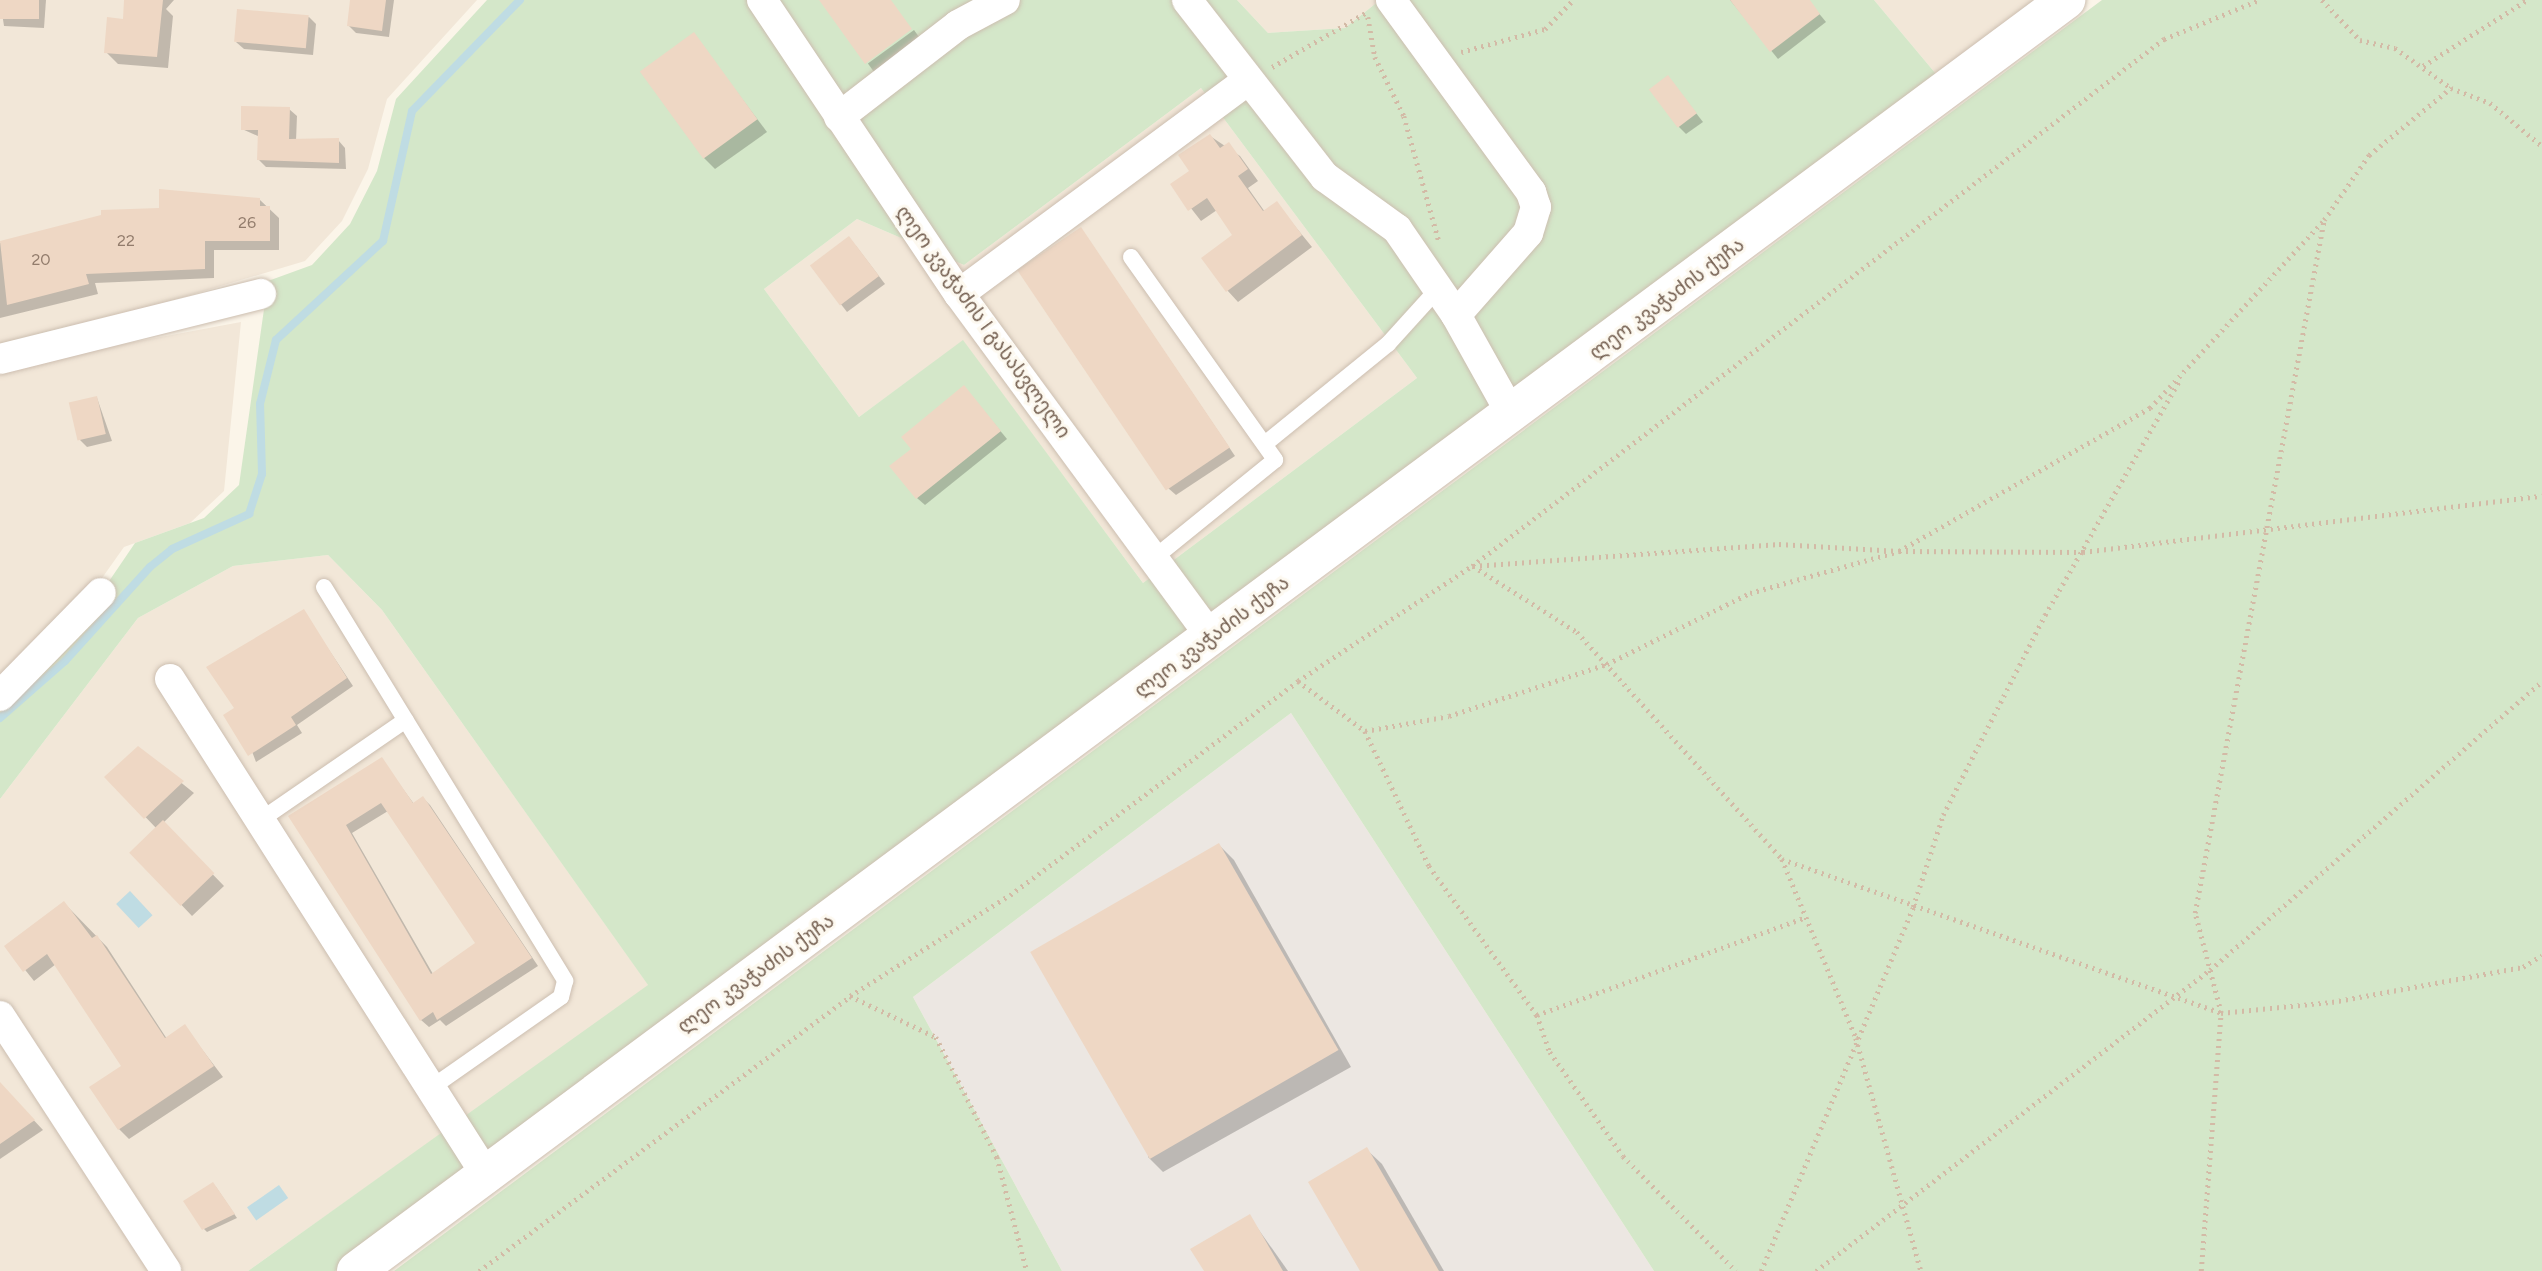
<!DOCTYPE html>
<html>
<head>
<meta charset="utf-8">
<style>
  body { margin:0 }
  #map { position:relative; width:2542px; height:1271px; overflow:hidden; background:#fbf5e9; font-family:Figtree,"Noto Sans Georgian",sans-serif }
  div>[style] { position:absolute }
  [style*='--x'] { left:calc(var(--x)*1px); top:calc(var(--y)*1px); width:calc(var(--w)*1px); rotate:calc(var(--a)*1deg) }
  .residential>* { inset:0; background:#f2e7d8 }
  .industrial>* { inset:0; background:#ece7e2 }
  .green>* { inset:0; background:#d4e7c9 }
  .water>* { inset:0; background:#bfdce3; transform-origin:0 0 }
  .shadow>* { inset:0; background:#0003; transform-origin:0 0 }
  .stream>* { height:8px; margin:-4px; padding:0 4px; transform-origin:4px; border-radius:4px; background:#bfdce3 }
  .building>* { inset:0; background:#eed7c4; transform-origin:0 0 }
  .path>* { height:4.5px; margin-top:-2.25px; transform-origin:0; background:repeating-linear-gradient(90deg,#d3baa6 0 2px,transparent 0 7px) }
  .roads { filter:drop-shadow(0 0 2px #ccbeb0) drop-shadow(0 0 2px #ccbeb0) }
  .lane>* { height:16px; margin:-8px; padding:0 8px; transform-origin:8px; border-radius:8px; background:#fff }
  .street>* { height:30px; margin:-15px; padding:0 15px; transform-origin:15px; border-radius:15px; background:#fff }
  .secondary>* { height:38px; margin:-19px; padding:0 19px; transform-origin:19px; border-radius:19px; background:#fff }
  span { translate:-50% -50%; white-space:nowrap; text-align:center; line-height:1.15; -webkit-text-stroke:6px #fdf9f0; paint-order:stroke }
  .number-label { font-size:16px; color:#927c6c }
  .number-label span { -webkit-text-stroke-width:0 }
  .street-label { font-size:19px; color:#735e4f }
</style>
</head>
<body>
<div id="map">
  <div class="residential">
    <div style="clip-path:polygon(0 0,477px 0,387px 99px,368px 169px,342px 221px,305px 261px,0 352px)"></div>
    <div style="clip-path:polygon(1237px 0,1380px 0,1345px 28px,1268px 33px)"></div>
    <div style="clip-path:polygon(1874px 0,2036px 0,1936px 74px)"></div>
    <div style="clip-path:polygon(1201px 88px,1417px 378px,1143px 583px,963px 341px,859px 417px,764px 289px,857px 219px,964px 265px)"></div>
    <div style="clip-path:polygon(241px 322px,224px 491px,190px 523px,124px 547px,90px 595px,0 687px,0 367px)"></div>
    <div style="clip-path:polygon(328px 555px,382px 610px,649px 986px,248px 1271px,0 1271px,0 799px,138px 618px,233px 566px)"></div>
  </div>
  <div class="industrial">
    <div style="clip-path:polygon(1291px 713px,1654px 1271px,1062px 1271px,913px 997px)"></div>
  </div>
  <div class="green">
    <div style="clip-path:polygon(evenodd,487px 0,1237px 0,1268px 33px,1345px 28px,1380px 0,1874px 0,1936px 74px,335px 1271px,248px 1271px,648px 985px,382px 610px,328px 555px,233px 566px,138px 618px,0 799px,0 696px,101px 593px,135px 543px,204px 518px,239px 485px,268px 281px,312px 265px,350px 224px,377px 171px,396px 99px,487px 0,1201px 88px,1417px 378px,1143px 583px,963px 340px,859px 417px,764px 289px,857px 219px,964px 265px,1201px 88px)"></div>
    <div style="clip-path:polygon(2102px 0,2542px 0,2542px 1271px,1654px 1271px,1291px 713px,913px 997px,1062px 1271px,394px 1271px)"></div>
  </div>
  <div class="water">
    <div style="left:130px;top:891px;width:33px;height:19px;rotate:47deg"></div>
    <div style="left:279px;top:1185px;width:16px;height:39px;rotate:55deg"></div>
  </div>
  <div class="shadow">
    <div style="clip-path:polygon(0 0,46px 0,44px 28px,4px 26px)"></div>
    <div style="clip-path:polygon(126px 0,174px 0,166px 9px,173px 16px,168px 68px,118px 64px,106px 52px,124px 20px)"></div>
    <div style="clip-path:polygon(352px 0,394px 0,389px 37px,356px 33px,349px 26px)"></div>
    <div style="clip-path:polygon(1730px 0,1808px 0,1826px 22px,1778px 59px)"></div>
    <div style="clip-path:polygon(309px 17px,316px 24px,313px 55px,244px 49px,236px 42px)"></div>
    <div style="left:914px;top:30px;width:14px;height:57px;rotate:54deg"></div>
    <div style="clip-path:polygon(694px 35px,767px 132px,715px 169px,704px 158px)"></div>
    <div style="clip-path:polygon(1668px 77px,1703px 122px,1686px 134px,1679px 127px)"></div>
    <div style="clip-path:polygon(289px 109px,297px 116px,296px 141px,338px 140px,345px 148px,346px 169px,266px 167px,259px 160px,260px 137px,242px 129px)"></div>
    <div style="clip-path:polygon(1210px 136px,1240px 156px,1258px 181px,1248px 188px,1265px 212px,1276px 203px,1312px 247px,1238px 302px,1227px 290px,1234px 235px,1217px 210px,1201px 221px,1172px 184px,1191px 171px)"></div>
    <div style="clip-path:polygon(260px 200px,279px 218px,279px 250px,214px 250px,214px 278px,95px 283px,98px 294px,0 318px,0 243px,103px 216px)"></div>
    <div style="clip-path:polygon(1081px 229px,1235px 456px,1176px 495px,1168px 488px)"></div>
    <div style="clip-path:polygon(856px 246px,885px 284px,847px 312px,812px 267px)"></div>
    <div style="clip-path:polygon(971px 395px,1007px 439px,925px 505px,917px 498px)"></div>
    <div style="clip-path:polygon(97px 398px,112px 441px,87px 447px,79px 439px)"></div>
    <div style="clip-path:polygon(303px 611px,353px 686px,297px 725px,302px 733px,256px 762px,236px 709px)"></div>
    <div style="clip-path:polygon(138px 748px,194px 793px,163px 823px,224px 886px,192px 916px,132px 853px,157px 829px,107px 777px)"></div>
    <div style="clip-path:polygon(evenodd,381px 759px,414px 804px,423px 798px,430px 805px,538px 966px,446px 1026px,440px 1020px,429px 1027px,421px 1020px,290px 817px,381px 759px,388px 811px,478px 943px,433px 974px,352px 833px,388px 811px)"></div>
    <div style="clip-path:polygon(1219px 845px,1234px 860px,1351px 1067px,1163px 1172px,1148px 1157px)"></div>
    <div style="clip-path:polygon(64px 903px,107px 947px,167px 1039px,185px 1027px,223px 1077px,129px 1139px,119px 1129px,124px 1067px,56px 964px,34px 981px,6px 946px)"></div>
    <div style="clip-path:polygon(0 1084px,43px 1130px,0 1159px)"></div>
    <div style="clip-path:polygon(1366px 1149px,1382px 1164px,1444px 1271px,1362px 1271px)"></div>
    <div style="clip-path:polygon(216px 1187px,237px 1218px,207px 1232px,204px 1229px)"></div>
    <div style="clip-path:polygon(1249px 1216px,1288px 1271px,1206px 1271px)"></div>
  </div>
  <div class="stream">
    <div style="--x:0;--y:718;--w:86;--a:-41.2"></div>
    <div style="--x:65;--y:661;--w:127;--a:-47.9"></div>
    <div style="--x:150;--y:567;--w:28;--a:-39"></div>
    <div style="--x:172;--y:549;--w:85;--a:-24.4"></div>
    <div style="--x:249;--y:514;--w:42;--a:-72"></div>
    <div style="--x:262;--y:474;--w:70;--a:-91.6"></div>
    <div style="--x:260;--y:404;--w:66;--a:-76"></div>
    <div style="--x:276;--y:340;--w:146;--a:-42.8"></div>
    <div style="--x:383;--y:241;--w:133;--a:-77.4"></div>
    <div style="--x:412;--y:111;--w:155;--a:-45.8"></div>
  </div>
  <div class="building">
    <div style="left:0;top:0;width:39px;height:19px"></div>
    <div style="clip-path:polygon(124px 0,163px 0,157px 57px,104px 53px,107px 17px,123px 19px)"></div>
    <div style="clip-path:polygon(350px 0,386px 0,382px 31px,347px 26px)"></div>
    <div style="clip-path:polygon(819px 0,891px 0,912px 29px,865px 64px)"></div>
    <div style="clip-path:polygon(1730px 0,1810px 0,1820px 14px,1770px 52px)"></div>
    <div style="left:237px;top:9px;width:72px;height:33px;rotate:5deg"></div>
    <div style="left:694px;top:32px;width:108px;height:67px;rotate:54deg"></div>
    <div style="left:1668px;top:75px;width:48px;height:24px;rotate:53deg"></div>
    <div style="clip-path:polygon(241px 106px,290px 107px,289px 139px,339px 138px,339px 163px,257px 160px,258px 130px,241px 130px)"></div>
    <div style="clip-path:polygon(1210px 134px,1220px 148px,1229px 142px,1248px 169px,1238px 176px,1263px 211px,1277px 201px,1302px 235px,1226px 292px,1201px 258px,1232px 235px,1207px 198px,1188px 211px,1170px 184px,1189px 171px,1178px 155px)"></div>
    <div style="clip-path:polygon(159px 189px,260px 198px,260px 206px,270px 206px,270px 241px,205px 241px,205px 269px,86px 274px,89px 284px,7px 305px,0 241px,101px 215px,101px 210px,159px 208px)"></div>
    <div style="left:1081px;top:227px;width:266px;height:77px;rotate:56deg"></div>
    <div style="left:849px;top:236px;width:50px;height:49px;rotate:53deg"></div>
    <div style="clip-path:polygon(964px 385px,1001px 431px,916px 499px,889px 466px,911px 449px,901px 437px)"></div>
    <div style="left:97px;top:396px;width:39px;height:29px;rotate:77deg"></div>
    <div style="clip-path:polygon(304px 609px,347px 678px,291px 717px,296px 725px,248px 756px,223px 715px,234px 708px,206px 667px)"></div>
    <div style="clip-path:polygon(138px 746px,184px 781px,144px 819px,104px 777px)"></div>
    <div style="clip-path:polygon(evenodd,382px 757px,413px 803px,423px 796px,532px 958px,437px 1020px,433px 1012px,420px 1021px,288px 816px,382px 757px,381px 803px,475px 943px,431px 974px,346px 825px,381px 803px)"></div>
    <div style="left:163px;top:820px;width:74px;height:47px;rotate:46deg"></div>
    <div style="left:1219px;top:843px;width:239px;height:218px;rotate:60deg"></div>
    <div style="clip-path:polygon(64px 901px,92px 938px,97px 935px,165px 1038px,185px 1024px,214px 1066px,118px 1130px,89px 1087px,121px 1066px,47px 954px,23px 972px,4px 946px)"></div>
    <div style="clip-path:polygon(0 1082px,35px 1120px,0 1144px)"></div>
    <div style="clip-path:polygon(1367px 1147px,1439px 1271px,1360px 1271px,1308px 1182px)"></div>
    <div style="clip-path:polygon(213px 1182px,235px 1214px,202px 1230px,183px 1201px)"></div>
    <div style="clip-path:polygon(1250px 1214px,1283px 1271px,1204px 1271px,1190px 1249px)"></div>
  </div>
  <div class="path">
    <div style="--x:2322;--y:0;--w:55;--a:46.5"></div>
    <div style="--x:2360;--y:40;--w:36;--a:13"></div>
    <div style="--x:2395;--y:48;--w:69;--a:35.5"></div>
    <div style="--x:2451;--y:88;--w:42;--a:21"></div>
    <div style="--x:2490;--y:103;--w:67;--a:39.6"></div>
    <div style="--x:1368;--y:17;--w:41;--a:80.1"></div>
    <div style="--x:1375;--y:57;--w:66;--a:63.8"></div>
    <div style="--x:1404;--y:116;--w:130;--a:74.4"></div>
    <div style="--x:1461;--y:52;--w:87;--a:-15.3"></div>
    <div style="--x:1545;--y:29;--w:40;--a:-46"></div>
    <div style="--x:2423;--y:66;--w:123;--a:-32.4"></div>
    <div style="--x:1272;--y:67;--w:110;--a:-30.1"></div>
    <div style="--x:1473;--y:566;--w:307;--a:-4.1"></div>
    <div style="--x:1779;--y:544;--w:120;--a:3.3"></div>
    <div style="--x:1899;--y:551;--w:289;--a:-29.7"></div>
    <div style="--x:2150;--y:408;--w:256;--a:-47.2"></div>
    <div style="--x:2324;--y:220;--w:79;--a:-55.3"></div>
    <div style="--x:2369;--y:155;--w:106;--a:-39.3"></div>
    <div style="--x:1473;--y:566;--w:123;--a:32.4"></div>
    <div style="--x:1577;--y:632;--w:306;--a:47.9"></div>
    <div style="--x:1782;--y:859;--w:194;--a:67.5"></div>
    <div style="--x:1856;--y:1038;--w:242;--a:74.4"></div>
    <div style="--x:1298;--y:681;--w:84;--a:36.7"></div>
    <div style="--x:1365;--y:731;--w:149;--a:64.6"></div>
    <div style="--x:1429;--y:866;--w:184;--a:54.1"></div>
    <div style="--x:1537;--y:1015;--w:39;--a:71"></div>
    <div style="--x:1550;--y:1052;--w:127;--a:54.9"></div>
    <div style="--x:1623;--y:1156;--w:161;--a:45.5"></div>
    <div style="--x:1365;--y:731;--w:85;--a:-10.1"></div>
    <div style="--x:1449;--y:716;--w:166;--a:-18.2"></div>
    <div style="--x:1607;--y:664;--w:160;--a:-26.4"></div>
    <div style="--x:1750;--y:593;--w:155;--a:-15.7"></div>
    <div style="--x:1899;--y:551;--w:184;--a:0.3"></div>
    <div style="--x:2083;--y:552;--w:462;--a:-7"></div>
    <div style="--x:1782;--y:859;--w:465;--a:19.3"></div>
    <div style="--x:2221;--y:1013;--w:112;--a:-5.7"></div>
    <div style="--x:2332;--y:1002;--w:194;--a:-10.4"></div>
    <div style="--x:2523;--y:967;--w:22;--a:-32"></div>
    <div style="--x:850;--y:996;--w:95;--a:25.5"></div>
    <div style="--x:936;--y:1037;--w:135;--a:63.1"></div>
    <div style="--x:997;--y:1157;--w:118;--a:75.3"></div>
    <div style="--x:1537;--y:1015;--w:284;--a:-20"></div>
    <div style="--x:479;--y:1271;--w:462;--a:-36.5"></div>
    <div style="--x:850;--y:996;--w:189;--a:-32.3"></div>
    <div style="--x:1010;--y:895;--w:359;--a:-36.6"></div>
    <div style="--x:1298;--y:681;--w:209;--a:-33.5"></div>
    <div style="--x:1472;--y:566;--w:870;--a:-37.29"></div>
    <div style="--x:2164;--y:39;--w:103;--a:-22.3"></div>
    <div style="--x:1761;--y:1271;--w:394;--a:-67.3"></div>
    <div style="--x:1913;--y:907;--w:97;--a:-71.9"></div>
    <div style="--x:1943;--y:815;--w:225;--a:-63"></div>
    <div style="--x:2045;--y:615;--w:273;--a:-60.2"></div>
    <div style="--x:1816;--y:1271;--w:496;--a:-37.4"></div>
    <div style="--x:2210;--y:970;--w:440;--a:-41"></div>
    <div style="--x:2201;--y:1271;--w:259;--a:-85.6"></div>
    <div style="--x:2221;--y:1013;--w:103;--a:-104.6"></div>
    <div style="--x:2195;--y:913;--w:705;--a:-79.46"></div>
  </div>
  <div class="roads">
    <div class="lane">
      <div style="--x:1131;--y:257;--w:249;--a:54.6"></div>
      <div style="--x:1275;--y:460;--w:156;--a:141"></div>
      <div style="--x:1266;--y:443;--w:157;--a:-39.1"></div>
      <div style="--x:1388;--y:344;--w:72;--a:-47.8"></div>
      <div style="--x:324;--y:587;--w:462;--a:58.5"></div>
      <div style="--x:565;--y:981;--w:16;--a:104"></div>
      <div style="--x:561;--y:997;--w:162;--a:145"></div>
      <div style="--x:259;--y:821;--w:178;--a:-34.5"></div>
    </div>
    <div class="street">
      <div style="--x:762;--y:0;--w:354;--a:56.2"></div>
      <div style="--x:959;--y:294;--w:427;--a:53.7"></div>
      <div style="--x:1187;--y:0;--w:224;--a:52.1"></div>
      <div style="--x:1325;--y:177;--w:89;--a:35.8"></div>
      <div style="--x:1397;--y:229;--w:104;--a:55.5"></div>
      <div style="--x:1391;--y:0;--w:238;--a:53.9"></div>
      <div style="--x:1531;--y:192;--w:16;--a:72"></div>
      <div style="--x:1536;--y:207;--w:27;--a:107"></div>
      <div style="--x:1528;--y:233;--w:109;--a:131.3"></div>
      <div style="--x:1456;--y:315;--w:115;--a:60.8"></div>
      <div style="--x:839;--y:117;--w:150;--a:-37.7"></div>
      <div style="--x:958;--y:25;--w:53;--a:-28"></div>
      <div style="--x:959;--y:294;--w:358;--a:-36.5"></div>
      <div style="--x:0;--y:359;--w:269;--a:-14"></div>
      <div style="--x:170;--y:679;--w:586;--a:57.48"></div>
      <div style="--x:0;--y:696;--w:144;--a:-45.6"></div>
      <div style="--x:0;--y:1016;--w:304;--a:56.9"></div>
    </div>
    <div class="secondary">
      <div style="--x:356;--y:1271;--w:2131;--a:-36.62"></div>
    </div>
  </div>
  <div class="number-label">
    <span style="left:247px;top:223px">26</span>
    <span style="left:126px;top:241px">22</span>
    <span style="left:41px;top:260px">20</span>
  </div>
  <div class="street-label">
    <span style="left:1667px;top:299px;rotate:-37deg">ლეო კვაჭაძის ქუჩა</span>
    <span style="left:983px;top:322px;rotate:54deg">ლეო კვაჭაძის I გასასვლელი</span>
    <span style="left:1212px;top:637px;rotate:-37deg">ლეო კვაჭაძის ქუჩა</span>
    <span style="left:756px;top:974px;rotate:-36deg">ლეო კვაჭაძის ქუჩა</span>
  </div>
</div>
</body>
</html>
